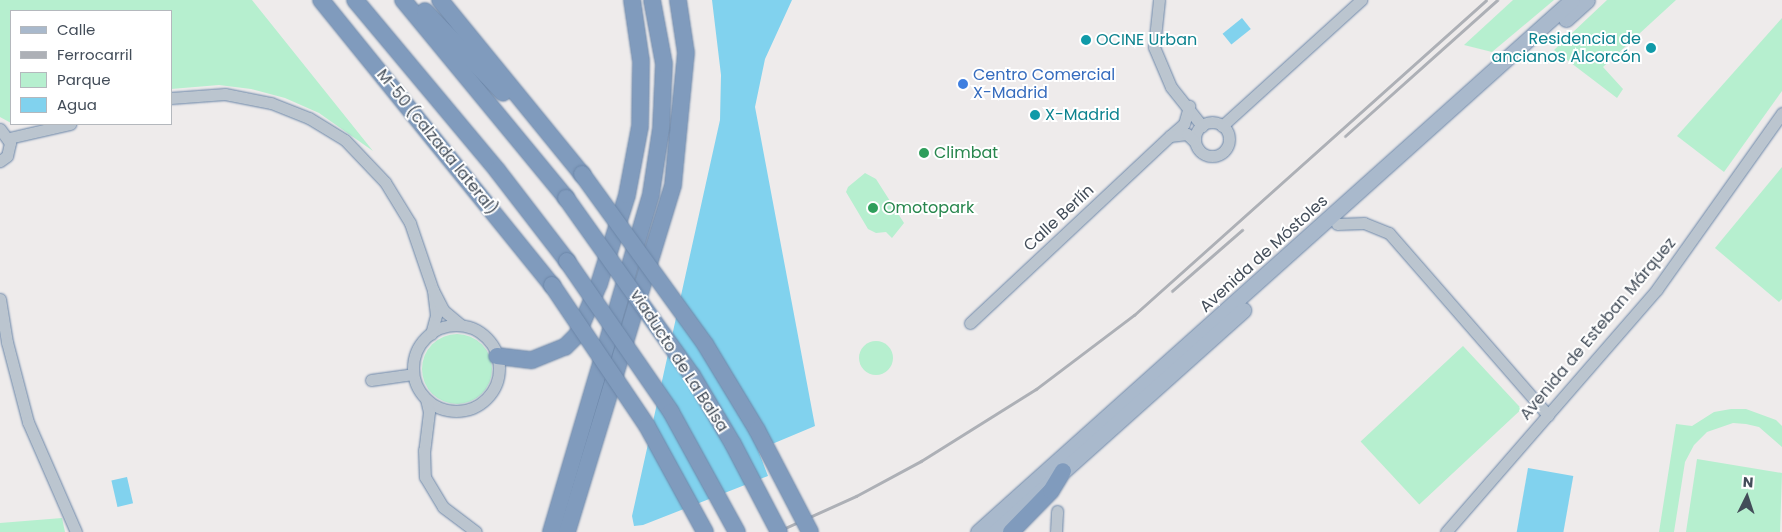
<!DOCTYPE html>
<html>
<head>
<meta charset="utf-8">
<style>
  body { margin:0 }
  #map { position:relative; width:1782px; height:532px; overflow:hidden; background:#eeebeb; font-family:Poppins,sans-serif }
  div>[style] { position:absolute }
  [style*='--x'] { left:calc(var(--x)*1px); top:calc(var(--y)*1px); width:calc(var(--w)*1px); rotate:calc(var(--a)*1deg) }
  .green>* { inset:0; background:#b6efcf; transform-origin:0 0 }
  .round { border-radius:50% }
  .water>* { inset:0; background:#81d2ee; transform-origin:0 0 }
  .roads { filter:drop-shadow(0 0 1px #6b86a8) drop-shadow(0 0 1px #6b86a8) }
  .minor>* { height:11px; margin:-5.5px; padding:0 5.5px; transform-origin:5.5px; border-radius:5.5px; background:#bbc5cf }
  .minor>.ring { margin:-5.5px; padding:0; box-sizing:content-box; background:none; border:11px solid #bbc5cf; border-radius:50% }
  .major>* { height:15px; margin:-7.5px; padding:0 7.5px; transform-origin:7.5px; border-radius:7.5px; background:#a9b9cc }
  .highway>* { height:16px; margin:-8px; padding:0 8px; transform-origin:8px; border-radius:8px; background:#809bbd }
  .rail>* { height:3px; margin:-1.5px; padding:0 1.5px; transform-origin:1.5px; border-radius:1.5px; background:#adb0b6 }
  .bridges { filter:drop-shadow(0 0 1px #6b86a8) drop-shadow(0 0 1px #6b86a8) }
  .highway-bridge>* { height:16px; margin:-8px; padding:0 8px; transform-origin:8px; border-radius:8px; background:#809bbd }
  .dots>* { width:14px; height:14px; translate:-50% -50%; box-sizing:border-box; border:2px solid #fff; border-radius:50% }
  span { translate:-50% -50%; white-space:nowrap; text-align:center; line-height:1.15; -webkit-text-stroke:4px #fff; paint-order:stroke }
  .culture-label { font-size:16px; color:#0d838f }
  .right { translate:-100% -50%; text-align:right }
  .left { translate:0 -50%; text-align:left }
  .shop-label { font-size:16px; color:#366cbe }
  .street-label { font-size:16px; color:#434d59 }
  .leisure-label { font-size:16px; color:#27864d }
  .legend { position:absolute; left:10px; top:10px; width:162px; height:115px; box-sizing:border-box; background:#fff; border:1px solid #b4b8bd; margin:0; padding:6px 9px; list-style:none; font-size:15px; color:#434d59 }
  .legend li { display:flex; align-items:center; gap:10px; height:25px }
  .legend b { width:25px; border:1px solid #b4b8bd }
  .north { position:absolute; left:1722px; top:472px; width:50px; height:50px; -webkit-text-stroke:4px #fff; paint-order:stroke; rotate:4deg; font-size:14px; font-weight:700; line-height:20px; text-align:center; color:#434d59 }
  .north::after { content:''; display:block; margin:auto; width:18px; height:22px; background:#434d59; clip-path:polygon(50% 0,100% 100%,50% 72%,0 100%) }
</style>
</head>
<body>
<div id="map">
  <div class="green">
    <div style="clip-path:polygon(0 0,252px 0,373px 151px,319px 113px,285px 98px,251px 89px,219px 85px,171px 89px,171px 11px,11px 11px,11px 123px,0 117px)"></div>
    <div style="clip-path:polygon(1513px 0,1554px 0,1492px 52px,1464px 45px)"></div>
    <div style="clip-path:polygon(1607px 0,1676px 0,1603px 67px,1623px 89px,1617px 98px,1554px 50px)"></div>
    <div style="clip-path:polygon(1782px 18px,1782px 91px,1724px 172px,1677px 136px)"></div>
    <div style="clip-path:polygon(1782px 167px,1782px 299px,1779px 302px,1715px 248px)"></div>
    <div style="clip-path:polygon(865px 173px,876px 179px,904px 223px,892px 238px,886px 232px,876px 233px,868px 229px,846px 192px,848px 187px)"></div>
    <div class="round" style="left:422px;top:334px;width:70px;height:70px"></div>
    <div class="round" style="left:859px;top:341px;width:34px;height:34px"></div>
    <div style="left:1463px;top:346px;width:86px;height:140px;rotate:47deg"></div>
    <div style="clip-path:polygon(1731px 409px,1746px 409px,1776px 420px,1782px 426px,1782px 447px,1759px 427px,1746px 424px,1733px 423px,1707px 432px,1694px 445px,1685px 462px,1674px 532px,1659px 532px,1676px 424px,1692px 426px,1714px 412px)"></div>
    <div style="clip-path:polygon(1697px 459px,1782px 473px,1780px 532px,1686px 532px)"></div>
    <div style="clip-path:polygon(62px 518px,65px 532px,0 532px,0 523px)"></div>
  </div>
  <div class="water">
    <div style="clip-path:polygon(712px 0,792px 0,765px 59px,755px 107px,815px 426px,758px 450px,768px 476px,643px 525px,634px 526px,632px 516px,720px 120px,721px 75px)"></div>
    <div style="left:1242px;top:18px;width:14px;height:25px;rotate:51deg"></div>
    <div style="left:1528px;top:468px;width:46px;height:65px;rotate:10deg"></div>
    <div style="left:127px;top:477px;width:27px;height:16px;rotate:77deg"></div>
  </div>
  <div class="roads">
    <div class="minor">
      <div style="--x:1159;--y:0;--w:47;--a:96.1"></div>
      <div style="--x:1154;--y:47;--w:43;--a:67"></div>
      <div style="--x:1171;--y:87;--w:50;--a:51.5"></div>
      <div style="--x:171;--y:98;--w:54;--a:-4.2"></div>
      <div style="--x:225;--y:94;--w:47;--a:11.1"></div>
      <div style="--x:271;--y:103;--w:41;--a:21.5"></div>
      <div style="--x:309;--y:118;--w:42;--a:31.4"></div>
      <div style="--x:345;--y:140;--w:58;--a:46.4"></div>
      <div style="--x:385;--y:182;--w:48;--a:58.6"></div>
      <div style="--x:410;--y:223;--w:71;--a:71.1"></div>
      <div class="ring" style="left:1195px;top:122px;width:23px;height:23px"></div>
      <div style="--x:1222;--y:126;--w:188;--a:-42.2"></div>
      <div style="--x:0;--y:129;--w:17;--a:54"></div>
      <div style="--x:10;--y:143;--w:13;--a:103"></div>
      <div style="--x:7;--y:156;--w:9;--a:144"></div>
      <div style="--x:1170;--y:136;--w:18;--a:-41"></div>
      <div style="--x:1184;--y:124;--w:19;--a:-74"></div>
      <div style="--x:9;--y:138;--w:63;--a:-12.9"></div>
      <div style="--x:1337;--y:224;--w:27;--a:-2"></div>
      <div style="--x:1364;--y:223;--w:27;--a:22"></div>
      <div style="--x:1389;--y:233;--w:242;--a:48.9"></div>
      <div style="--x:0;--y:299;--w:44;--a:80.8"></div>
      <div style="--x:7;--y:342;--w:83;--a:75.3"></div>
      <div style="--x:28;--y:422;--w:120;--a:66.4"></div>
      <div style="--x:970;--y:323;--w:274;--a:-43.1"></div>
      <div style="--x:1170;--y:136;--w:17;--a:-7"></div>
      <div style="--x:1187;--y:134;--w:11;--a:45"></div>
      <div class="ring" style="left:413px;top:325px;width:75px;height:75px"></div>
      <div style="--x:431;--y:334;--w:20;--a:-75"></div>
      <div style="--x:436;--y:315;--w:25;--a:-97"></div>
      <div style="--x:433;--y:290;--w:22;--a:63"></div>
      <div style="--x:443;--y:310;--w:23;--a:40"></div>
      <div style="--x:371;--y:380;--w:42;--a:-8.1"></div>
      <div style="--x:426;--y:399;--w:13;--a:77"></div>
      <div style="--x:429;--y:412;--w:38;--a:97"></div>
      <div style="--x:424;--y:450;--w:27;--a:88"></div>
      <div style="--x:425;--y:477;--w:35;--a:59"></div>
      <div style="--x:443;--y:507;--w:41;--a:37.1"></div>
      <div style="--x:1056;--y:532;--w:21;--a:-87"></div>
      <div style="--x:1446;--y:532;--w:322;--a:-49"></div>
      <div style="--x:1657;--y:289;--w:216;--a:-54.6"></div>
    </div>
    <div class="major">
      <div style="--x:1566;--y:19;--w:28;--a:-42"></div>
      <div style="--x:978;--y:532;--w:797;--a:-41.85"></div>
      <div style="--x:995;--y:532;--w:333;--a:-41.8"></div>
    </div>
    <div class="highway">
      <div style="--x:321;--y:0;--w:367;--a:51"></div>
      <div style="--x:355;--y:0;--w:222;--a:50.1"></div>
      <div style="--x:497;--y:170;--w:115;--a:52.4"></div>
      <div style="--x:403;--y:0;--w:256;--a:50.5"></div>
      <div style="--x:440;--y:0;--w:225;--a:50.8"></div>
      <div style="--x:425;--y:11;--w:113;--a:46.4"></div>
      <div style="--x:497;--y:356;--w:35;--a:7"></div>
      <div style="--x:532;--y:360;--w:35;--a:-22"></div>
      <div style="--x:565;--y:347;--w:17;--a:-45"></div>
      <div style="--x:577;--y:335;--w:56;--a:-66.7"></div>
      <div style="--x:599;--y:284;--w:93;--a:-72.5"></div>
      <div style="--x:627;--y:195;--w:70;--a:-79.3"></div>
      <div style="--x:640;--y:126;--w:65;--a:-89.1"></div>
      <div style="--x:641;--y:61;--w:62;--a:-98.4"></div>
      <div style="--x:551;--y:532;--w:352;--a:-73.5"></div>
      <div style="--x:651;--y:194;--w:66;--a:-81.3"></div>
      <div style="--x:661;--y:129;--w:65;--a:-87.4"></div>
      <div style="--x:664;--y:64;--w:65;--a:-100.6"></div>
      <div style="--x:567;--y:532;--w:363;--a:-73"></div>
      <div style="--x:673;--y:185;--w:133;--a:-84.4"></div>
      <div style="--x:686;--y:53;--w:54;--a:-98.6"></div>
      <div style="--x:1011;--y:532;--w:57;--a:-45.7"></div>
      <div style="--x:1051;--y:491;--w:23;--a:-59"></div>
    </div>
  </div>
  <div class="rail">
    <div style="--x:1345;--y:136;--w:204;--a:-41.8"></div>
    <div style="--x:1172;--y:291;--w:93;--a:-41.1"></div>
    <div style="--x:776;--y:532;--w:88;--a:-24.2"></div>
    <div style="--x:856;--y:496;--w:74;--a:-28.3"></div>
    <div style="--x:921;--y:461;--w:136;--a:-32.1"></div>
    <div style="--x:1036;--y:389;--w:123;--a:-37.1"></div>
    <div style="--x:1134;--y:315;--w:472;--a:-41.8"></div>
  </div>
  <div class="bridges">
    <div class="highway-bridge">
      <div style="--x:582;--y:174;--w:210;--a:54.1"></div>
      <div style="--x:705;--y:344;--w:100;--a:58.8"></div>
      <div style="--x:757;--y:430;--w:115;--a:62.5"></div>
      <div style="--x:566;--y:198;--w:217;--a:54.6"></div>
      <div style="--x:692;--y:375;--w:80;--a:59.3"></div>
      <div style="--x:733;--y:444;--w:99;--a:62.4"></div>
      <div style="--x:567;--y:261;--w:183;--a:55.4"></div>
      <div style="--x:671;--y:412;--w:137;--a:61.2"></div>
      <div style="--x:552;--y:285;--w:170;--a:56"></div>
      <div style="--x:647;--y:426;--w:121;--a:61.3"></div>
    </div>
  </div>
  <div class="dots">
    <div style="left:1086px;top:40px;background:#0f9aa8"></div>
    <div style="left:1651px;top:48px;background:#0f9aa8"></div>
    <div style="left:963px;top:84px;background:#3f7fe0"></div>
    <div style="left:1035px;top:115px;background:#0f9aa8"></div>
    <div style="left:924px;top:153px;background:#2e9e5b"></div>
    <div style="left:873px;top:208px;background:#2e9e5b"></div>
  </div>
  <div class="culture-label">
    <span class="right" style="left:1641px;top:48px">Residencia de<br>ancianos Alcorcón</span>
    <span class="left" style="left:1096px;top:40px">OCINE Urban</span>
    <span class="left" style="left:1045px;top:115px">X-Madrid</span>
  </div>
  <div class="shop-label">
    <span class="left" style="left:973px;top:84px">Centro Comercial<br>X-Madrid</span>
  </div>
  <div class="street-label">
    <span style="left:437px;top:142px;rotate:51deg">M-50 (calzada lateral)</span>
    <span style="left:1059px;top:218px;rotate:-43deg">Calle Berlín</span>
    <span style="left:1264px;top:254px;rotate:-42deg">Avenida de Móstoles</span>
    <span style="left:1598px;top:329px;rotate:-50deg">Avenida de Esteban Márquez</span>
    <span style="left:679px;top:361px;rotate:57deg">viaducto de La Balsa</span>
  </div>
  <div class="leisure-label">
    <span class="left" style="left:934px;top:153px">Climbat</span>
    <span class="left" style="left:883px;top:208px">Omotopark</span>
  </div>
  <ul class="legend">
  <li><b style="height:6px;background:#a9b9cc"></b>Calle</li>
  <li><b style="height:6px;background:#adb0b6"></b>Ferrocarril</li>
  <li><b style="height:14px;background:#b6efcf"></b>Parque</li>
  <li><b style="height:14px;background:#81d2ee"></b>Agua</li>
  </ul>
  <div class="north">N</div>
</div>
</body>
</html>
